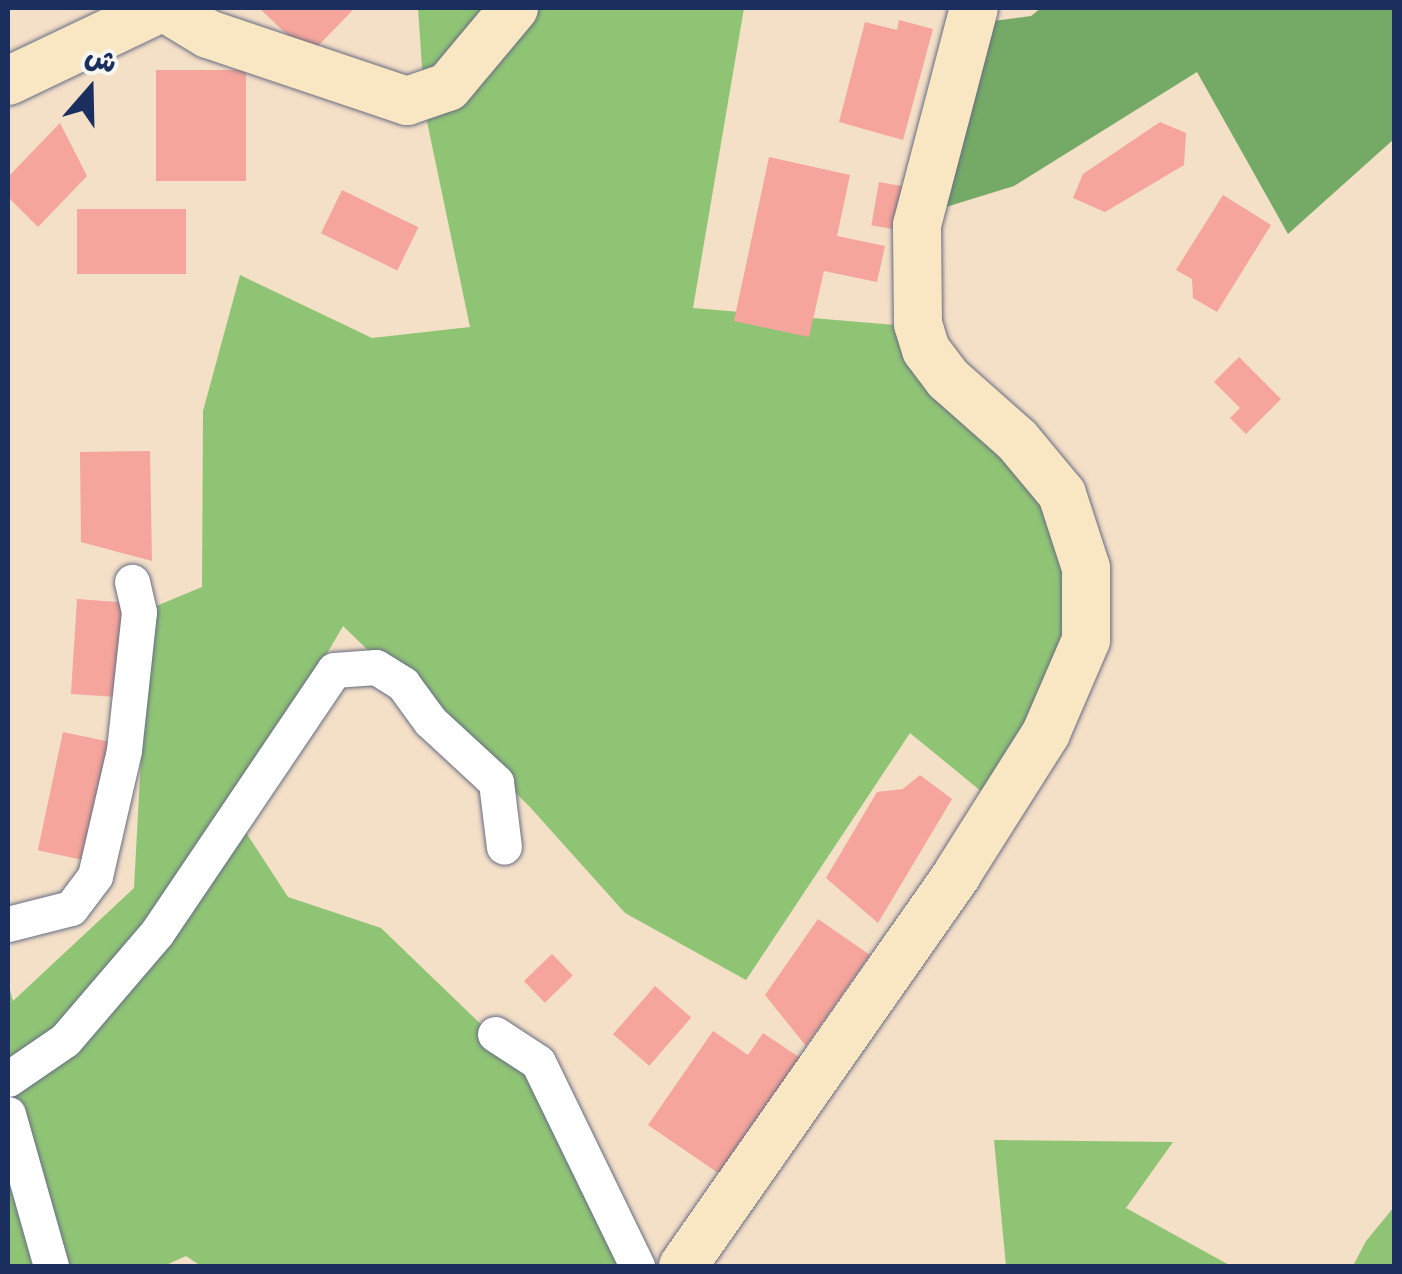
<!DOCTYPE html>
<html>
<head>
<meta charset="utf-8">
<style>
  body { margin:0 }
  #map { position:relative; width:1402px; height:1274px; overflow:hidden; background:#f4dfc7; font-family:Mynerve,"Playpen Sans Arabic",sans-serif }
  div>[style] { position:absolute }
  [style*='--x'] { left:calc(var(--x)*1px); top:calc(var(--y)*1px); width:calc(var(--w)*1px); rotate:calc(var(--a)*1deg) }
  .green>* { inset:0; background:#90c475 }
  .forest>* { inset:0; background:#74aa66 }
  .building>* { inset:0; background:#f5a59b; transform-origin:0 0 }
  .roads { filter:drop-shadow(0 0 2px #676d83) drop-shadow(0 0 2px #676d83) }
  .street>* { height:35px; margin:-17.5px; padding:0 17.5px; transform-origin:17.5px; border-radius:17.5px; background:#fff }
  .secondary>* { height:48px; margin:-24px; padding:0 24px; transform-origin:24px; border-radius:24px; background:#f9e7c3 }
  span { translate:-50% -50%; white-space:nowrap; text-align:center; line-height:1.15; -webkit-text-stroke:10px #f6f6f2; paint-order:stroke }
  .frame { position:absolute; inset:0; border:10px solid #1b2f5e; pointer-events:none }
  .north { position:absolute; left:40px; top:40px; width:100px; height:100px; -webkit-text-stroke:8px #f6f6f2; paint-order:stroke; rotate:20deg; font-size:28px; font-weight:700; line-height:40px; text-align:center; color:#1b2f5e }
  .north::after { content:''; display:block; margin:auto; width:35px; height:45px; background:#1b2f5e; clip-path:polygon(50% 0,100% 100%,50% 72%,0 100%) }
</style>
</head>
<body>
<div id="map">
  <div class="green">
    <div style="clip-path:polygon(418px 8px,744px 8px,693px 308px,907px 326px,1039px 462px,1088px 582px,993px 801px,910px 733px,746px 980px,625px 913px,529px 806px,343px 626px,234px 814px,288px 897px,381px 928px,517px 1059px,623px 1266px,201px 1266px,186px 1256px,164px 1266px,8px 1266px,8px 983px,13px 1001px,134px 888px,149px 609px,202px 587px,203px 411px,240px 275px,372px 338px,470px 327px,425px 112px)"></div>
    <div style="clip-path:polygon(994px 1140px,1173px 1142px,1126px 1208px,1231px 1266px,1006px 1266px)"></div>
    <div style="clip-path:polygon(1394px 1207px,1394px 1266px,1353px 1266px,1366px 1241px)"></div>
  </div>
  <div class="forest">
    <div style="clip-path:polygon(1041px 8px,1394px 8px,1394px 139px,1288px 234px,1197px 72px,1014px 186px,920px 215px,985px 22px,1031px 16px)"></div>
  </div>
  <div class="building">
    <div style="clip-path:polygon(259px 8px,349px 8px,352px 11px,309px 55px)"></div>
    <div style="clip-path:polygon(899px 20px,933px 29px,903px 140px,839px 122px,865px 22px,897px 30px)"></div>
    <div style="left:156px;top:70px;width:90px;height:111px"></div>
    <div style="clip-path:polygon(1160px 122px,1186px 133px,1184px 165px,1105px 212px,1073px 198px,1083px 174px)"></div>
    <div style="clip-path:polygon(60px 123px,87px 176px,38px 227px,8px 197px,8px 177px)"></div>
    <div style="clip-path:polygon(769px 157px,850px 175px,837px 236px,885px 246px,877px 282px,824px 271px,809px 337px,734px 321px)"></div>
    <div style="left:879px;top:182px;width:36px;height:44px;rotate:10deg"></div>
    <div style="left:342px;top:190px;width:85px;height:48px;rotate:26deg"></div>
    <div style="clip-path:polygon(1223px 195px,1271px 225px,1217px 312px,1193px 298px,1192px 279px,1176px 270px)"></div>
    <div style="left:77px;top:209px;width:109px;height:65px"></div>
    <div style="clip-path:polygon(1239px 357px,1281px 399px,1246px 434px,1230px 418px,1240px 408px,1214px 382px)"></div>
    <div style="clip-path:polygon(150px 451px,152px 561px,81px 542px,80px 452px)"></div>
    <div style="clip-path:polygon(77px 599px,131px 603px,117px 697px,71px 694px)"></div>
    <div style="left:63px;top:732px;width:53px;height:121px;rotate:12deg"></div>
    <div style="clip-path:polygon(920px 775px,952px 799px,878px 923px,826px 878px,877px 792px,903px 789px)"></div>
    <div style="clip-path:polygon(818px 919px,870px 955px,806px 1046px,765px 995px)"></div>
    <div style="left:552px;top:954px;width:30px;height:39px;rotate:46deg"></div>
    <div style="left:655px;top:986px;width:48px;height:64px;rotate:41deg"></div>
    <div style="clip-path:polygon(713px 1031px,748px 1055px,763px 1033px,802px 1059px,721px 1175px,648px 1125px)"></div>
  </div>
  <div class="roads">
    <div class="street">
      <div style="--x:8;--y:924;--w:65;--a:-14.3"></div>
      <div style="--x:71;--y:908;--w:40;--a:-53"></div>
      <div style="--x:95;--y:876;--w:129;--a:-77"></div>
      <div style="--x:124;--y:750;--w:139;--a:-83.8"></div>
      <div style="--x:139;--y:612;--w:31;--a:-103"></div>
      <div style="--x:495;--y:1034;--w:51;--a:33.1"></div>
      <div style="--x:538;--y:1062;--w:227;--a:64.1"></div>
      <div style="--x:8;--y:1079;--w:69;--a:-34.4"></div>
      <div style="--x:65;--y:1040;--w:140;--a:-49.4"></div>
      <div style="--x:156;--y:934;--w:318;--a:-56"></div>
      <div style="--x:334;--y:670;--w:42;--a:-4.1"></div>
      <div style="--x:376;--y:667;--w:32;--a:32"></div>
      <div style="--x:403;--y:684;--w:46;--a:53.9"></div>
      <div style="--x:430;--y:721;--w:90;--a:42.7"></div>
      <div style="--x:496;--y:782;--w:65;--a:83"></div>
      <div style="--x:8;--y:1114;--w:158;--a:74.2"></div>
    </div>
    <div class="secondary">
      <div style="--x:165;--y:8;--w:50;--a:31.2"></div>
      <div style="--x:208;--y:34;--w:210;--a:18.6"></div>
      <div style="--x:407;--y:101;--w:43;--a:-18.9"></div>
      <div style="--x:448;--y:87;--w:103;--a:-50.1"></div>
      <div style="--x:8;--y:81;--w:170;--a:-25.5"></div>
      <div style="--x:683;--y:1266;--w:478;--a:-55"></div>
      <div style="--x:957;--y:874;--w:167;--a:-57.7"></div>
      <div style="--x:1046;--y:733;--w:101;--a:-66.7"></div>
      <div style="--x:1086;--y:640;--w:72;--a:-90"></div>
      <div style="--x:1086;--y:568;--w:78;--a:-108"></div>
      <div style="--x:1062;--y:494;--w:70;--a:-129.8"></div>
      <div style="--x:1017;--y:440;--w:92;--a:-138.5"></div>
      <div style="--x:948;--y:379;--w:36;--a:-127"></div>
      <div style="--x:926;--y:350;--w:27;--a:-107"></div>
      <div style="--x:918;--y:324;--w:99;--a:-90.6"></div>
      <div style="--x:917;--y:225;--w:224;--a:-75.3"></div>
    </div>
  </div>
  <div class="frame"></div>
  <div class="north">ش</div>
</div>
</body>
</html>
